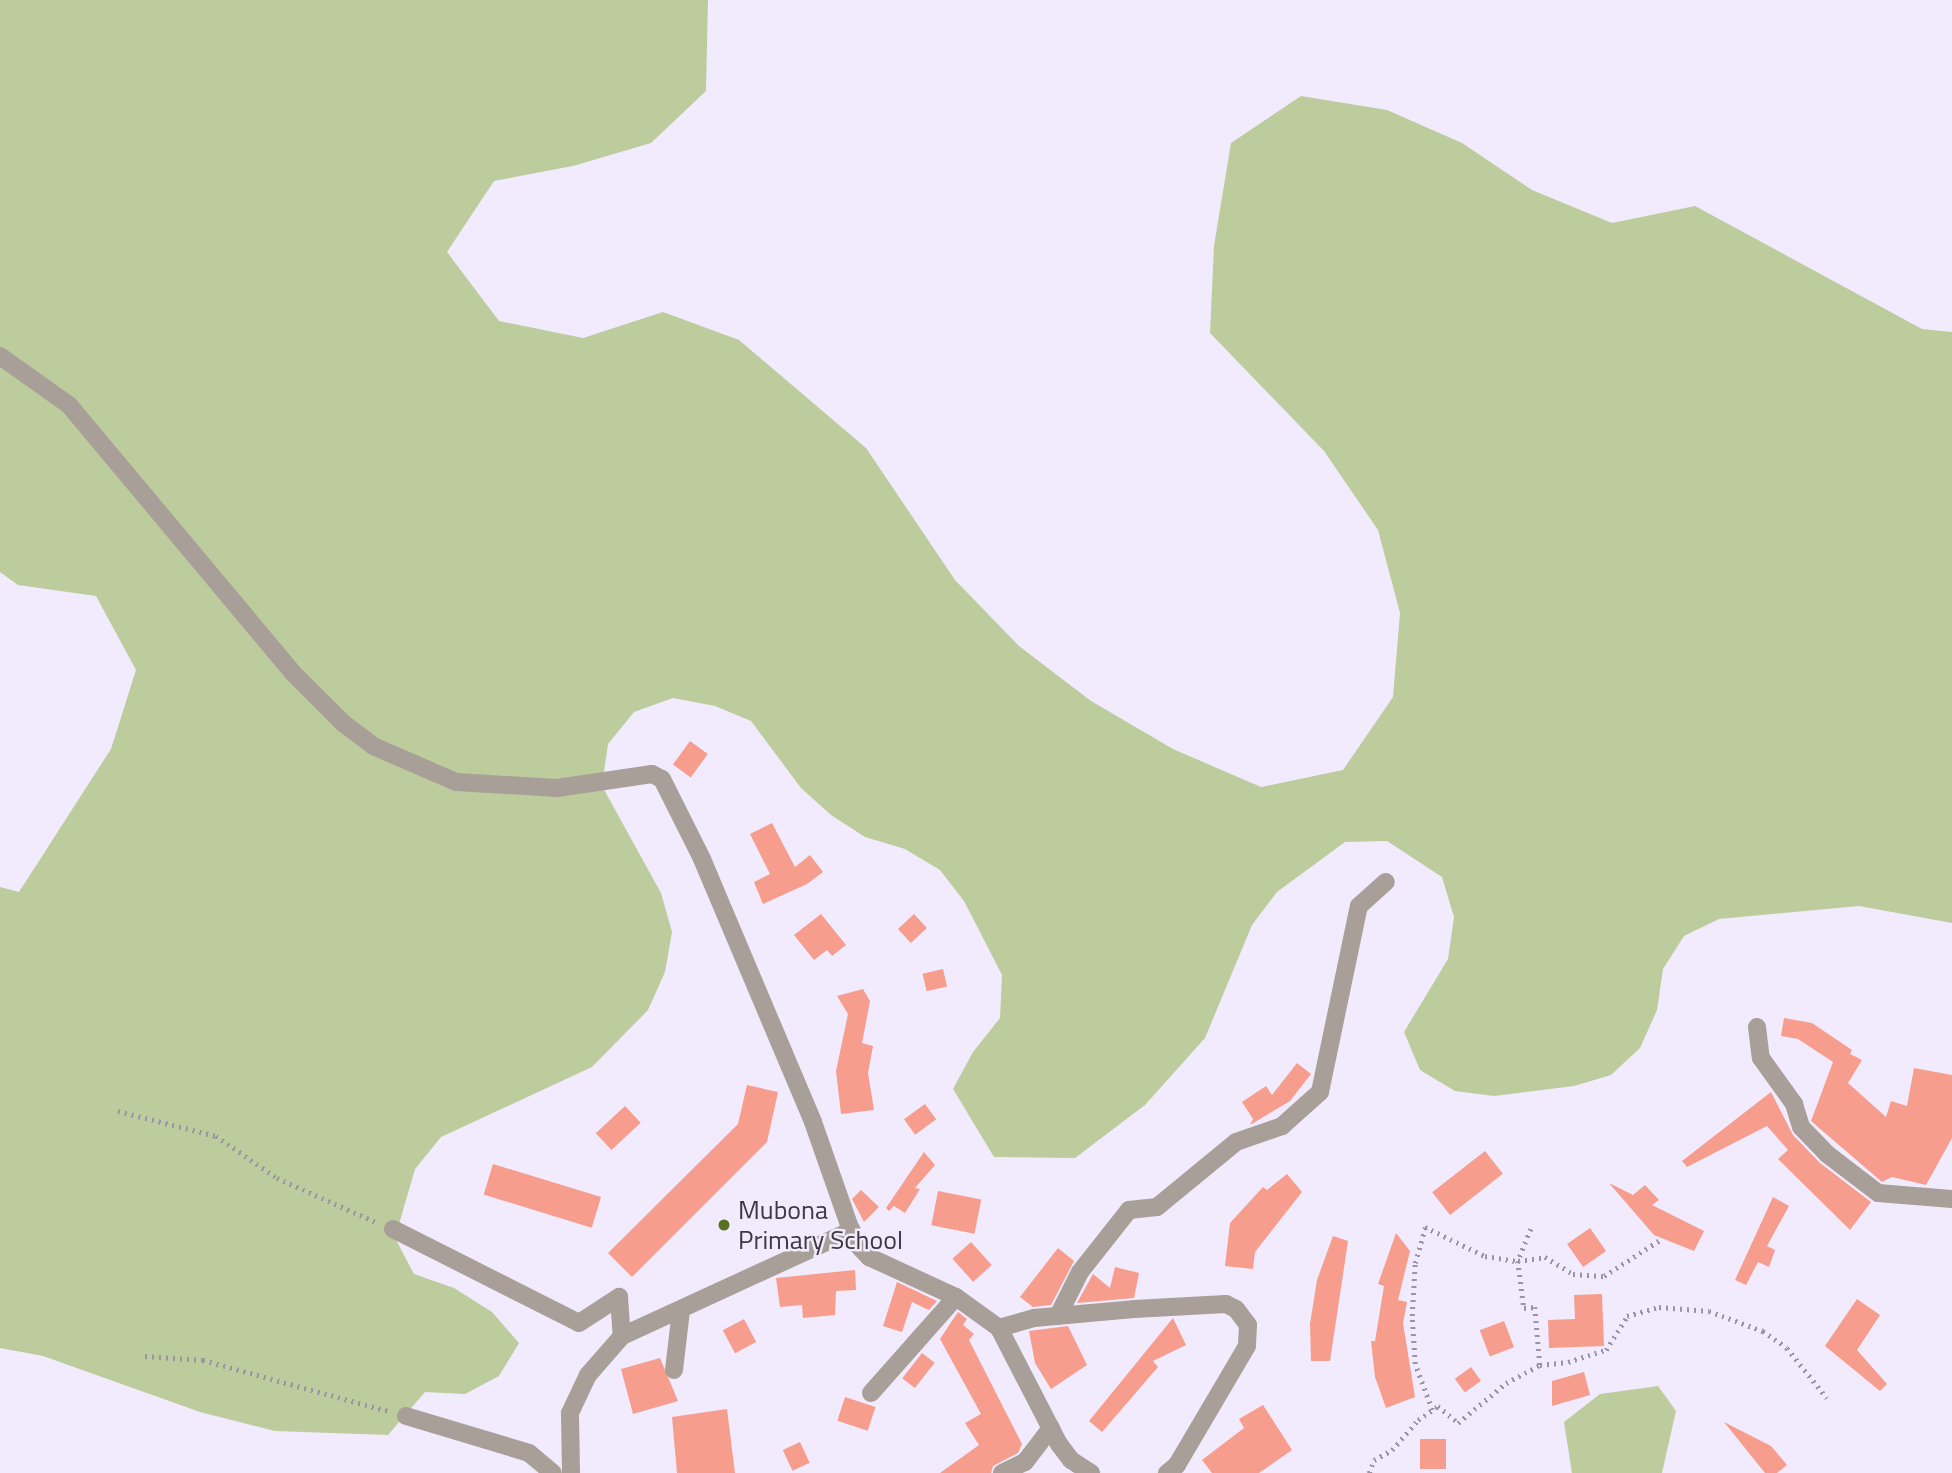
<!DOCTYPE html>
<html>
<head>
<meta charset="utf-8">
<style>
  body { margin:0 }
  #map { position:relative; width:1952px; height:1473px; overflow:hidden; background:#f2ebfd; font-family:"Titillium Web",sans-serif }
  div>[style] { position:absolute }
  [style*='--x'] { left:calc(var(--x)*1px); top:calc(var(--y)*1px); width:calc(var(--w)*1px); rotate:calc(var(--a)*1deg) }
  .green>* { inset:0; background:#bccc9c }
  .building>* { inset:0; background:#f69d8d; transform-origin:0 0 }
  .path>* { height:4.5px; margin-top:-2.25px; transform-origin:0; background:repeating-linear-gradient(90deg,#9a95a3 0 2px,transparent 0 7px) }
  .minor>* { height:18px; margin:-9px; padding:0 9px; transform-origin:9px; border-radius:9px; background:#a89f98 }
  .dots>* { width:19px; height:19px; translate:-50% -50%; box-sizing:border-box; border:4px solid #f2ebfd; border-radius:50% }
  span { translate:-50% -50%; white-space:nowrap; text-align:center; line-height:1.15; -webkit-text-stroke:5px #f2ebfd; paint-order:stroke }
  .poi-label { font-size:26px; color:#3d3942 }
  .left { translate:0 -50%; text-align:left }
</style>
</head>
<body>
<div id="map">
  <div class="green">
    <div style="clip-path:polygon(0 0,708px 0,706px 91px,651px 143px,573px 166px,494px 181px,447px 252px,499px 321px,583px 338px,663px 312px,739px 340px,866px 448px,955px 580px,1019px 646px,1091px 701px,1173px 749px,1261px 787px,1343px 770px,1393px 697px,1400px 613px,1378px 530px,1324px 451px,1210px 333px,1214px 246px,1231px 143px,1301px 96px,1387px 110px,1462px 143px,1532px 190px,1612px 223px,1695px 206px,1922px 329px,1952px 332px,1952px 923px,1859px 906px,1719px 919px,1684px 936px,1663px 969px,1657px 1010px,1640px 1048px,1611px 1075px,1574px 1086px,1494px 1096px,1455px 1091px,1420px 1070px,1404px 1032px,1448px 959px,1454px 917px,1442px 877px,1387px 841px,1345px 842px,1277px 892px,1252px 925px,1205px 1038px,1145px 1105px,1075px 1158px,994px 1157px,953px 1089px,973px 1052px,1000px 1018px,1002px 975px,964px 901px,940px 870px,905px 849px,865px 837px,831px 815px,801px 788px,751px 721px,715px 706px,673px 698px,634px 712px,608px 744px,602px 786px,661px 893px,672px 932px,665px 972px,648px 1010px,592px 1067px,441px 1137px,415px 1169px,395px 1238px,414px 1274px,454px 1288px,492px 1312px,519px 1343px,499px 1376px,465px 1394px,425px 1392px,388px 1435px,275px 1431px,200px 1412px,43px 1356px,0 1348px,0 887px,19px 892px,111px 749px,136px 670px,96px 596px,18px 585px,0 572px)"></div>
    <div style="clip-path:polygon(1658px 1386px,1676px 1411px,1662px 1473px,1572px 1473px,1564px 1422px,1600px 1394px)"></div>
  </div>
  <div class="building">
    <div style="left:690px;top:741px;width:22px;height:29px;rotate:36deg"></div>
    <div style="clip-path:polygon(772px 823px,795px 867px,810px 855px,823px 872px,807px 884px,763px 904px,754px 882px,770px 874px,750px 834px)"></div>
    <div style="clip-path:polygon(821px 914px,846px 945px,832px 956px,827px 950px,814px 960px,794px 935px)"></div>
    <div style="left:914px;top:914px;width:19px;height:22px;rotate:47deg"></div>
    <div style="left:943px;top:969px;width:18px;height:21px;rotate:77deg"></div>
    <div style="clip-path:polygon(863px 989px,870px 1001px,862px 1043px,873px 1046px,868px 1073px,874px 1110px,841px 1114px,836px 1071px,848px 1014px,837px 996px)"></div>
    <div style="clip-path:polygon(1784px 1018px,1812px 1023px,1852px 1050px,1850px 1054px,1862px 1060px,1848px 1083px,1886px 1117px,1891px 1101px,1907px 1106px,1914px 1068px,1952px 1075px,1952px 1138px,1926px 1185px,1892px 1177px,1882px 1182px,1811px 1121px,1833px 1062px,1798px 1039px,1781px 1036px)"></div>
    <div style="clip-path:polygon(1297px 1063px,1311px 1074px,1290px 1101px,1250px 1125px,1253px 1119px,1242px 1102px,1266px 1086px,1272px 1095px)"></div>
    <div style="clip-path:polygon(747px 1085px,778px 1092px,767px 1142px,632px 1277px,608px 1253px,738px 1124px)"></div>
    <div style="clip-path:polygon(1771px 1092px,1793px 1135px,1820px 1163px,1871px 1202px,1850px 1230px,1778px 1159px,1788px 1150px,1767px 1126px,1687px 1167px,1682px 1161px)"></div>
    <div style="left:925px;top:1104px;width:19px;height:26px;rotate:54deg"></div>
    <div style="left:625px;top:1106px;width:23px;height:40px;rotate:47deg"></div>
    <div style="left:1485px;top:1151px;width:29px;height:67px;rotate:52deg"></div>
    <div style="clip-path:polygon(924px 1152px,935px 1165px,915px 1188px,920px 1189px,905px 1213px,894px 1206px,889px 1211px,886px 1208px)"></div>
    <div style="left:493px;top:1164px;width:113px;height:32px;rotate:17deg"></div>
    <div style="clip-path:polygon(1287px 1174px,1302px 1192px,1255px 1252px,1253px 1269px,1225px 1266px,1230px 1223px,1263px 1187px,1267px 1190px)"></div>
    <div style="clip-path:polygon(1609px 1183px,1633px 1195px,1645px 1185px,1659px 1200px,1652px 1205px,1704px 1231px,1694px 1251px,1654px 1235px)"></div>
    <div style="clip-path:polygon(861px 1190px,879px 1207px,864px 1222px,852px 1199px)"></div>
    <div style="left:938px;top:1191px;width:44px;height:35px;rotate:11deg"></div>
    <div style="clip-path:polygon(1773px 1197px,1789px 1206px,1767px 1246px,1775px 1250px,1769px 1267px,1758px 1262px,1746px 1285px,1735px 1280px)"></div>
    <div style="left:1590px;top:1228px;width:28px;height:28px;rotate:55deg"></div>
    <div style="clip-path:polygon(1396px 1233px,1410px 1251px,1398px 1300px,1407px 1302px,1403px 1323px,1415px 1397px,1386px 1408px,1375px 1377px,1371px 1341px,1375px 1341px,1384px 1286px,1378px 1284px)"></div>
    <div style="clip-path:polygon(1333px 1236px,1348px 1241px,1330px 1361px,1311px 1361px,1310px 1324px,1317px 1280px)"></div>
    <div style="left:971px;top:1242px;width:31px;height:25px;rotate:48deg"></div>
    <div style="clip-path:polygon(1058px 1248px,1074px 1261px,1051px 1305px,1033px 1307px,1020px 1297px)"></div>
    <div style="clip-path:polygon(1115px 1267px,1139px 1273px,1134px 1298px,1077px 1303px,1093px 1274px,1110px 1288px)"></div>
    <div style="clip-path:polygon(855px 1270px,856px 1290px,836px 1291px,835px 1315px,803px 1318px,802px 1305px,780px 1307px,776px 1278px)"></div>
    <div style="clip-path:polygon(897px 1282px,937px 1301px,929px 1310px,912px 1302px,902px 1332px,883px 1326px)"></div>
    <div style="clip-path:polygon(1602px 1294px,1604px 1346px,1549px 1348px,1548px 1320px,1575px 1319px,1574px 1295px)"></div>
    <div style="clip-path:polygon(1857px 1299px,1880px 1315px,1857px 1350px,1887px 1384px,1880px 1391px,1825px 1346px)"></div>
    <div style="clip-path:polygon(958px 1312px,967px 1319px,963px 1325px,974px 1334px,969px 1340px,1022px 1444px,1018px 1453px,993px 1466px,991px 1473px,940px 1473px,979px 1445px,965px 1423px,981px 1414px,940px 1339px)"></div>
    <div style="clip-path:polygon(1173px 1318px,1186px 1345px,1153px 1361px,1158px 1367px,1102px 1432px,1089px 1421px)"></div>
    <div style="left:744px;top:1319px;width:26px;height:24px;rotate:62deg"></div>
    <div style="left:1504px;top:1321px;width:28px;height:26px;rotate:69deg"></div>
    <div style="clip-path:polygon(1068px 1326px,1087px 1365px,1051px 1389px,1035px 1363px,1029px 1331px)"></div>
    <div style="left:922px;top:1353px;width:16px;height:32px;rotate:38deg"></div>
    <div style="clip-path:polygon(660px 1358px,678px 1401px,633px 1414px,621px 1369px)"></div>
    <div style="left:1471px;top:1367px;width:17px;height:20px;rotate:54deg"></div>
    <div style="clip-path:polygon(1584px 1372px,1590px 1395px,1552px 1406px,1552px 1381px)"></div>
    <div style="left:845px;top:1397px;width:32px;height:25px;rotate:18deg"></div>
    <div style="clip-path:polygon(1263px 1405px,1292px 1450px,1259px 1473px,1212px 1473px,1202px 1460px,1244px 1428px,1239px 1419px)"></div>
    <div style="clip-path:polygon(727px 1409px,735px 1473px,677px 1473px,672px 1417px)"></div>
    <div style="clip-path:polygon(1724px 1422px,1771px 1446px,1787px 1465px,1777px 1473px,1765px 1473px)"></div>
    <div style="left:1446px;top:1439px;width:30px;height:26px;rotate:90deg"></div>
    <div style="left:800px;top:1442px;width:23px;height:19px;rotate:65deg"></div>
  </div>
  <div class="path">
    <div style="--x:118;--y:1111;--w:101;--a:14.3"></div>
    <div style="--x:216;--y:1136;--w:74;--a:34.5"></div>
    <div style="--x:277;--y:1178;--w:108;--a:24"></div>
    <div style="--x:1531;--y:1229;--w:35;--a:112"></div>
    <div style="--x:1518;--y:1261;--w:47;--a:82.7"></div>
    <div style="--x:1524;--y:1308;--w:11;--a:-5"></div>
    <div style="--x:1535;--y:1307;--w:58;--a:85.1"></div>
    <div style="--x:145;--y:1356;--w:58;--a:3.9"></div>
    <div style="--x:203;--y:1360;--w:192;--a:15.4"></div>
    <div style="--x:1432;--y:1410;--w:49;--a:-110.3"></div>
    <div style="--x:1415;--y:1364;--w:48;--a:-93.6"></div>
    <div style="--x:1412;--y:1316;--w:53;--a:-86.8"></div>
    <div style="--x:1415;--y:1263;--w:37;--a:-74"></div>
    <div style="--x:1425;--y:1227;--w:67;--a:25.8"></div>
    <div style="--x:1485;--y:1256;--w:33;--a:9"></div>
    <div style="--x:1518;--y:1261;--w:27;--a:-8"></div>
    <div style="--x:1545;--y:1257;--w:33;--a:31"></div>
    <div style="--x:1573;--y:1274;--w:31;--a:4"></div>
    <div style="--x:1604;--y:1276;--w:70;--a:-32.8"></div>
    <div style="--x:1369;--y:1473;--w:14;--a:-69"></div>
    <div style="--x:1374;--y:1460;--w:21;--a:-29"></div>
    <div style="--x:1392;--y:1450;--w:40;--a:-49"></div>
    <div style="--x:1418;--y:1420;--w:24;--a:-35"></div>
    <div style="--x:1438;--y:1406;--w:26;--a:40"></div>
    <div style="--x:1458;--y:1423;--w:62;--a:-39.8"></div>
    <div style="--x:1506;--y:1383;--w:38;--a:-28"></div>
    <div style="--x:1540;--y:1365;--w:28;--a:-6"></div>
    <div style="--x:1568;--y:1362;--w:40;--a:-18"></div>
    <div style="--x:1606;--y:1350;--w:40;--a:-58"></div>
    <div style="--x:1627;--y:1316;--w:33;--a:-16"></div>
    <div style="--x:1659;--y:1307;--w:50;--a:4.6"></div>
    <div style="--x:1709;--y:1311;--w:58;--a:20.3"></div>
    <div style="--x:1763;--y:1331;--w:29;--a:35"></div>
    <div style="--x:1787;--y:1348;--w:64;--a:51.3"></div>
  </div>
  <div class="minor">
    <div style="--x:0;--y:356;--w:85;--a:35.4"></div>
    <div style="--x:69;--y:405;--w:348;--a:50.1"></div>
    <div style="--x:292;--y:672;--w:72;--a:45"></div>
    <div style="--x:343;--y:723;--w:38;--a:37"></div>
    <div style="--x:373;--y:746;--w:90;--a:23.4"></div>
    <div style="--x:456;--y:782;--w:101;--a:3.4"></div>
    <div style="--x:557;--y:788;--w:96;--a:-8.4"></div>
    <div style="--x:652;--y:774;--w:11;--a:27"></div>
    <div style="--x:662;--y:779;--w:89;--a:63.4"></div>
    <div style="--x:702;--y:859;--w:285;--a:67.1"></div>
    <div style="--x:813;--y:1122;--w:127;--a:70.7"></div>
    <div style="--x:855;--y:1242;--w:21;--a:47"></div>
    <div style="--x:869;--y:1257;--w:96;--a:24.7"></div>
    <div style="--x:956;--y:1297;--w:53;--a:35.8"></div>
    <div style="--x:999;--y:1328;--w:131;--a:62.7"></div>
    <div style="--x:1059;--y:1444;--w:20;--a:53"></div>
    <div style="--x:1071;--y:1460;--w:24;--a:33"></div>
    <div style="--x:1757;--y:1027;--w:31;--a:83"></div>
    <div style="--x:1761;--y:1058;--w:57;--a:54.3"></div>
    <div style="--x:1794;--y:1104;--w:24;--a:73"></div>
    <div style="--x:1801;--y:1127;--w:37;--a:46"></div>
    <div style="--x:1827;--y:1154;--w:64;--a:37.4"></div>
    <div style="--x:1878;--y:1193;--w:74;--a:4.6"></div>
    <div style="--x:393;--y:1229;--w:208;--a:26.8"></div>
    <div style="--x:579;--y:1323;--w:48;--a:-33"></div>
    <div style="--x:619;--y:1297;--w:39;--a:86"></div>
    <div style="--x:1058;--y:1316;--w:49;--a:-63.4"></div>
    <div style="--x:1080;--y:1272;--w:79;--a:-51.7"></div>
    <div style="--x:1129;--y:1210;--w:28;--a:-6"></div>
    <div style="--x:1157;--y:1207;--w:102;--a:-39.4"></div>
    <div style="--x:1236;--y:1142;--w:49;--a:-19.2"></div>
    <div style="--x:1282;--y:1126;--w:51;--a:-41.8"></div>
    <div style="--x:1320;--y:1092;--w:190;--a:-78.2"></div>
    <div style="--x:1359;--y:906;--w:36;--a:-42"></div>
    <div style="--x:999;--y:1328;--w:36;--a:-16"></div>
    <div style="--x:1034;--y:1318;--w:100;--a:-5.1"></div>
    <div style="--x:1134;--y:1309;--w:92;--a:-3.1"></div>
    <div style="--x:1226;--y:1304;--w:11;--a:27"></div>
    <div style="--x:1236;--y:1309;--w:20;--a:53"></div>
    <div style="--x:1248;--y:1325;--w:21;--a:93"></div>
    <div style="--x:1247;--y:1346;--w:138;--a:120.5"></div>
    <div style="--x:1177;--y:1465;--w:13;--a:141"></div>
    <div style="--x:674;--y:1370;--w:60;--a:-83.3"></div>
    <div style="--x:871;--y:1393;--w:128;--a:-48.5"></div>
    <div style="--x:406;--y:1416;--w:128;--a:16.7"></div>
    <div style="--x:529;--y:1453;--w:31;--a:40"></div>
    <div style="--x:571;--y:1473;--w:60;--a:-91"></div>
    <div style="--x:570;--y:1413;--w:42;--a:-64.7"></div>
    <div style="--x:588;--y:1375;--w:52;--a:-48.9"></div>
    <div style="--x:622;--y:1336;--w:253;--a:-24.7"></div>
    <div style="--x:1002;--y:1473;--w:25;--a:-26"></div>
    <div style="--x:1025;--y:1462;--w:43;--a:-52.6"></div>
  </div>
  <div class="dots">
    <div style="left:724px;top:1225px;background:#587021"></div>
  </div>
  <div class="poi-label">
    <span class="left" style="left:738px;top:1225px">Mubona<br>Primary School</span>
  </div>
</div>
</body>
</html>
